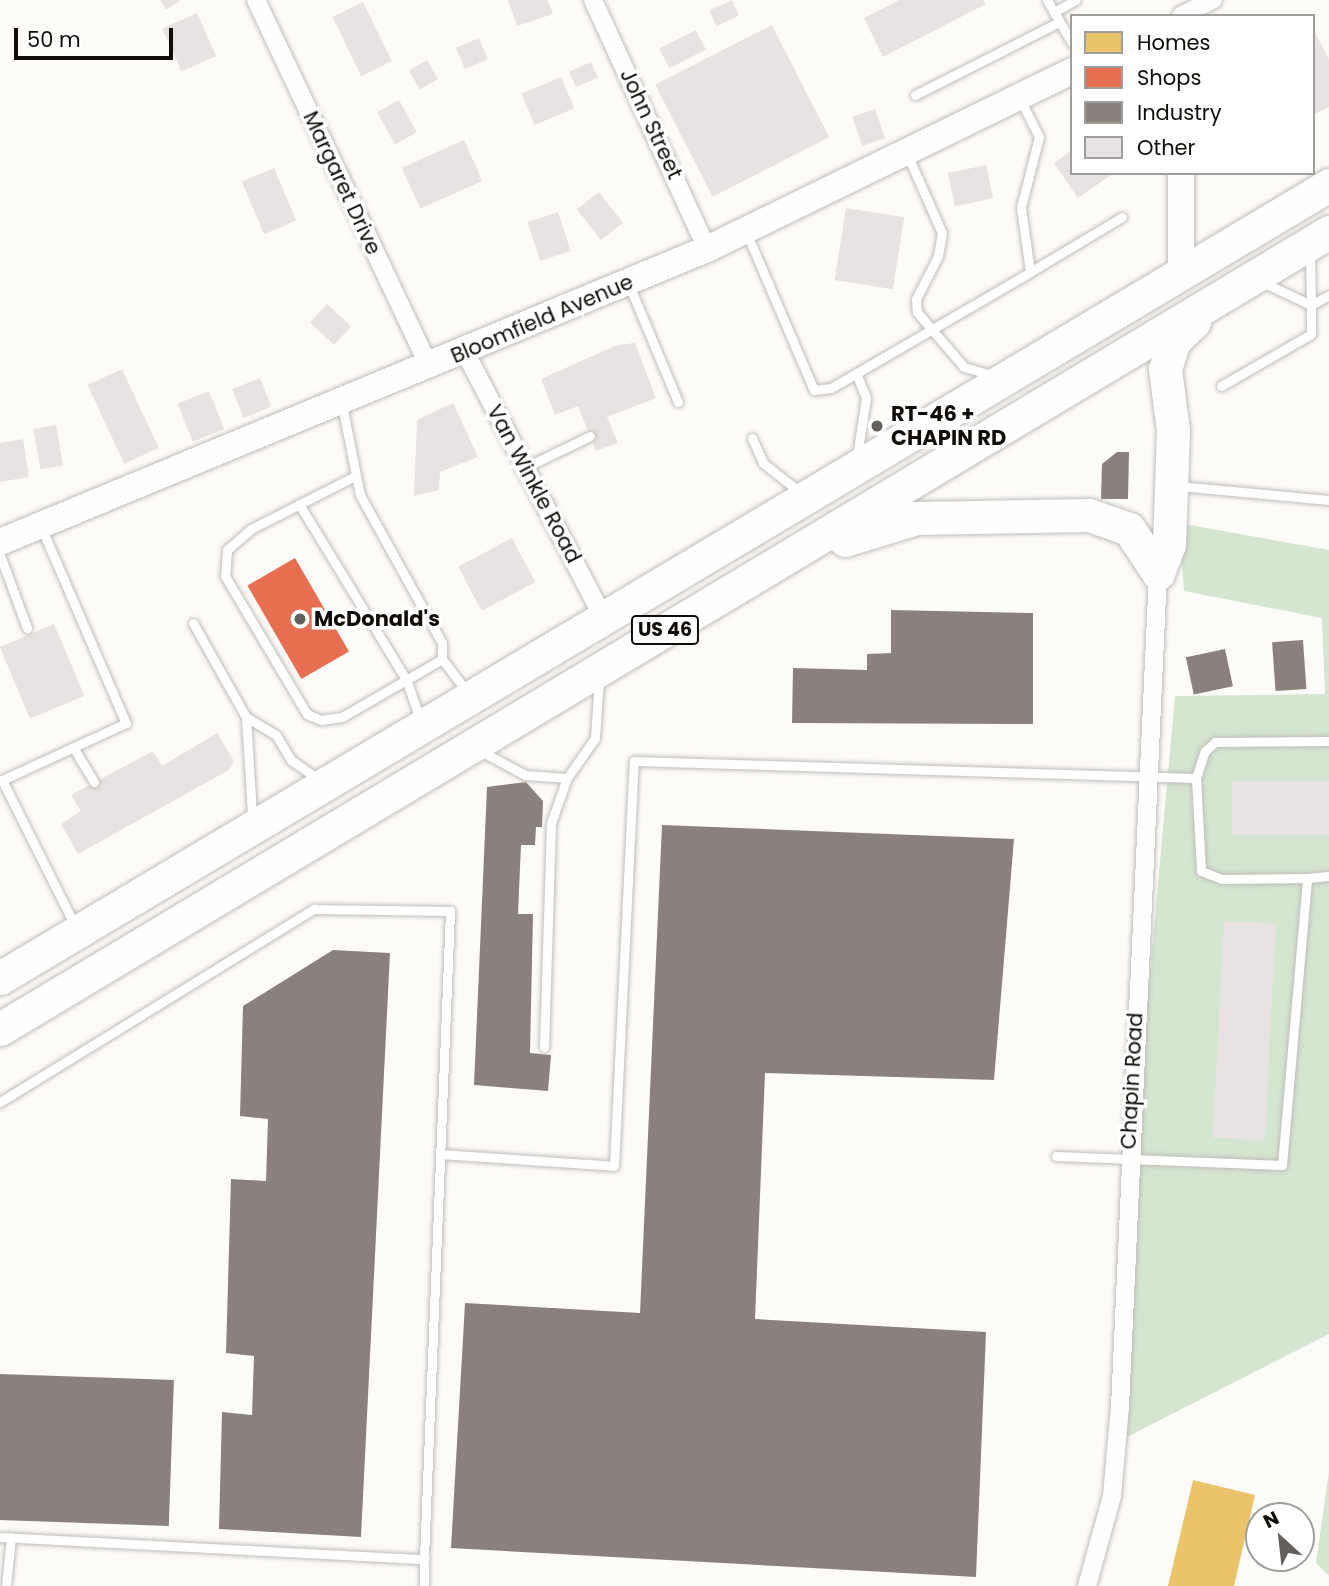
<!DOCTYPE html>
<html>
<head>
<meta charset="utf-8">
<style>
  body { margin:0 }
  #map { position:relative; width:1329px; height:1586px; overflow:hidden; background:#fdfbf8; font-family:Poppins,sans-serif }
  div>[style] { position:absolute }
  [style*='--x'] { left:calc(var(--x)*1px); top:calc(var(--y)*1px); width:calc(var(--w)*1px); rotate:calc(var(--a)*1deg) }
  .forest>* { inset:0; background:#d4e5d0 }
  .homes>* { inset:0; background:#e9c46a }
  .shops>* { inset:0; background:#e76f51; transform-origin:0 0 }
  .industry>* { inset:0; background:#8a817c; transform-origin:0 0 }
  .building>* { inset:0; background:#e8e3e2; transform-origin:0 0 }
  .roads { filter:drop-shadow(0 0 2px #c0bdba) drop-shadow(0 0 2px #c0bdba) }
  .lane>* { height:9px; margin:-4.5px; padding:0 4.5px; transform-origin:4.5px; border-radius:4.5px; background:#fffefe }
  .street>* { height:18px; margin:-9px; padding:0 9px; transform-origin:9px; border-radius:9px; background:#fffefe }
  .secondary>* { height:26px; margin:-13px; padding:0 13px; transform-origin:13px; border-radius:13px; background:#fffefe }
  .highway>* { height:33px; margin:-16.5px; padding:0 16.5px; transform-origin:16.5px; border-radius:16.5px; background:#fffefe }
  .dots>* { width:19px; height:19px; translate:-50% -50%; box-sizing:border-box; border:4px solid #fff; border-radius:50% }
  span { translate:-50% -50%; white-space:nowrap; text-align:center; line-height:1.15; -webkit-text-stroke:7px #fff; paint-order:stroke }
  .shield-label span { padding:2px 5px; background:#fff; border:2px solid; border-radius:5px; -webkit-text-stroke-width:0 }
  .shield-label { font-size:19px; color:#100c08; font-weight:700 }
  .street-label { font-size:21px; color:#100c08 }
  .poi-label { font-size:21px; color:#100c08; font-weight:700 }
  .left { translate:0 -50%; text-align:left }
  .legend { position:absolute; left:1070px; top:14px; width:245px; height:161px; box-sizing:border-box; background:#fff; border:2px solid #9f9e9c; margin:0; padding:9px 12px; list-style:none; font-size:21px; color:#100c08 }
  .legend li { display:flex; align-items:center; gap:14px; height:35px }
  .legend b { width:35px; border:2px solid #9f9e9c }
  .north { position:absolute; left:1245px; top:1502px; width:70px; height:70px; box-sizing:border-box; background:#fff; border:2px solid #9f9e9c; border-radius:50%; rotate:333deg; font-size:19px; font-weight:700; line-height:28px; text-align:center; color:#100c08 }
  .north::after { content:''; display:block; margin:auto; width:24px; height:32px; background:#63605c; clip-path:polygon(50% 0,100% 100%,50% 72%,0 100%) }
  .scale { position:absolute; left:14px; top:28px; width:159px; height:32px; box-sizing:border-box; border:4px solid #100c08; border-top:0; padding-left:9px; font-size:21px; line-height:24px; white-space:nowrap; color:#100c08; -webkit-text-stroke:5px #fff; paint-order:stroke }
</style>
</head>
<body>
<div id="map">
  <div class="forest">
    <div style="clip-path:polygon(1179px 523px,1329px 550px,1329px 1334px,1119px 1441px,1132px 1171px,1175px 696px,1325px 694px,1322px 618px,1184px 591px)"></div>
    <div style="clip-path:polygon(1329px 1471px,1329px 1576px,1316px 1563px)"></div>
  </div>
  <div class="homes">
    <div style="clip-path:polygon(1193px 1480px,1255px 1495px,1234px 1586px,1168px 1586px)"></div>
  </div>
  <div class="shops">
    <div style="left:295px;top:558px;width:108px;height:55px;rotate:60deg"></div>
  </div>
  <div class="industry">
    <div style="clip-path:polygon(1117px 452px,1129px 452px,1128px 499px,1101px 499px,1102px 464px)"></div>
    <div style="clip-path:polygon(891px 610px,1033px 613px,1033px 724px,792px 723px,793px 668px,867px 670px,867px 654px,891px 653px)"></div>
    <div style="left:1303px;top:640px;width:49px;height:31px;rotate:86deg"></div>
    <div style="left:1225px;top:649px;width:38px;height:40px;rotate:78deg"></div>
    <div style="clip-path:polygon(526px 782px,543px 801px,542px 827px,536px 827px,535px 845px,521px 845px,518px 914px,533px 914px,530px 1053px,551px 1055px,548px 1091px,474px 1085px,487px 787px)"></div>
    <div style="clip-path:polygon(662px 825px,1014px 839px,994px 1080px,765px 1073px,755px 1319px,986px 1332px,976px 1577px,451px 1548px,465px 1303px,640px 1313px)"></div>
    <div style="clip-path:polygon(333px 950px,390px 953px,361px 1537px,219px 1529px,222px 1412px,252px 1415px,254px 1356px,226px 1353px,231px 1179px,266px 1181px,268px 1119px,240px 1116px,243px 1006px)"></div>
    <div style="left:0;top:1374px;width:174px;height:146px;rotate:2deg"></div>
  </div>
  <div class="building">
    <div style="clip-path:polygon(160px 0,181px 0,166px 10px)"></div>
    <div style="clip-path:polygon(508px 0,548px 0,553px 14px,517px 26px)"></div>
    <div style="left:732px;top:0;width:17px;height:25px;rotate:65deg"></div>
    <div style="clip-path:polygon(899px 0,983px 0,986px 4px,883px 57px,864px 18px)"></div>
    <div style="left:363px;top:2px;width:66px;height:34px;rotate:64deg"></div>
    <div style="left:197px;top:13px;width:47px;height:38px;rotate:66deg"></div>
    <div style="left:772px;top:25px;width:126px;height:131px;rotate:63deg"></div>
    <div style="clip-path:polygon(1313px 29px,1329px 59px,1329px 107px,1313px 115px)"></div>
    <div style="left:696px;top:30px;width:22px;height:41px;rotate:63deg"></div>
    <div style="left:479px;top:38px;width:23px;height:25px;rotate:67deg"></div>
    <div style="left:427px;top:60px;width:22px;height:21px;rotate:60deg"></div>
    <div style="left:591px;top:62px;width:17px;height:24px;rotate:66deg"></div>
    <div style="left:561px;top:77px;width:34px;height:43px;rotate:67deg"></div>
    <div style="left:399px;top:100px;width:37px;height:25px;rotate:61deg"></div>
    <div style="left:875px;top:109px;width:31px;height:24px;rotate:71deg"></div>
    <div style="left:464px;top:140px;width:45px;height:68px;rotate:66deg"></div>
    <div style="clip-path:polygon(1072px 150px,1072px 173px,1114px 173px,1078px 198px,1054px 163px)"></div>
    <div style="left:986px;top:165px;width:34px;height:39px;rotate:78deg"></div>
    <div style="left:274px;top:168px;width:57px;height:35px;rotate:67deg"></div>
    <div style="left:599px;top:192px;width:39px;height:28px;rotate:52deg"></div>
    <div style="left:846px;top:208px;width:59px;height:73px;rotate:9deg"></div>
    <div style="left:558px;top:212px;width:41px;height:32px;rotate:72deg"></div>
    <div style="left:327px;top:304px;width:33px;height:25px;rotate:43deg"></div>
    <div style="clip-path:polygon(635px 343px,656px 398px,607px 417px,618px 443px,596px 451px,578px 406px,555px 415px,541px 379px,617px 345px)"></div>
    <div style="left:122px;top:369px;width:87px;height:38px;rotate:65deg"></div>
    <div style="left:260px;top:378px;width:31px;height:30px;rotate:68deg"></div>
    <div style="left:209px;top:391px;width:41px;height:34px;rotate:68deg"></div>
    <div style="clip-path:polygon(453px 403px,478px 457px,440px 472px,439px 490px,414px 496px,417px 420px)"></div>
    <div style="left:56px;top:425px;width:41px;height:23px;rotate:80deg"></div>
    <div style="clip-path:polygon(23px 439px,29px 477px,0 482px,0 443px)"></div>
    <div style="left:512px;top:538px;width:50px;height:61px;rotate:62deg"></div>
    <div style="left:54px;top:624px;width:78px;height:59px;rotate:67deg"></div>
    <div style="clip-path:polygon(217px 733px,234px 761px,229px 770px,78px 854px,61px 824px,81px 811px,71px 795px,153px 751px,162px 766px)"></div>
    <div style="left:1329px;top:781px;width:54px;height:97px;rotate:90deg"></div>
    <div style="left:1224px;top:921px;width:52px;height:217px;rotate:3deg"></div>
  </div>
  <div class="roads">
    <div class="lane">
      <div style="--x:1047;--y:0;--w:50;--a:59.8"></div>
      <div style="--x:1054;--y:12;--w:25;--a:-29"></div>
      <div style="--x:915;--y:95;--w:161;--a:-26.9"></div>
      <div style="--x:907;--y:154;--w:86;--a:66.1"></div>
      <div style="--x:942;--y:233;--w:23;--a:100"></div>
      <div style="--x:938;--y:256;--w:48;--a:117.1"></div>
      <div style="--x:916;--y:299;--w:13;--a:86"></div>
      <div style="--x:917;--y:312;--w:72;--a:49.5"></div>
      <div style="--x:964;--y:367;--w:29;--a:16"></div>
      <div style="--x:747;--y:234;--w:170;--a:66.8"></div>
      <div style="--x:814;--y:390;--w:17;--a:-7"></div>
      <div style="--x:831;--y:388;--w:230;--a:-30.2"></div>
      <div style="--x:1030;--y:272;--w:66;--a:-97.9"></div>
      <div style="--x:1021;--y:207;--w:72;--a:-75.6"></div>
      <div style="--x:1039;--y:137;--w:42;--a:-116.6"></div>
      <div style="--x:1030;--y:272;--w:107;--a:-30.9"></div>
      <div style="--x:1260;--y:281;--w:56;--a:25.2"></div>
      <div style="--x:1311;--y:305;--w:53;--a:-91.1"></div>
      <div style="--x:629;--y:285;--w:127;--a:67.3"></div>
      <div style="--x:856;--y:373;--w:27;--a:68"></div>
      <div style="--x:866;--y:398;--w:59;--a:98.8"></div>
      <div style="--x:1221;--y:386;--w:104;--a:-30"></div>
      <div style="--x:1311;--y:334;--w:29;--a:-90"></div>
      <div style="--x:1311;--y:305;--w:21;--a:-29"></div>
      <div style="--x:342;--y:405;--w:92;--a:78.7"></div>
      <div style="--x:360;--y:495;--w:169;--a:61"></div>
      <div style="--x:442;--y:643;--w:16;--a:90"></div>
      <div style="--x:442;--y:659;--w:43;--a:52.6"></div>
      <div style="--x:752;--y:438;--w:27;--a:66"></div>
      <div style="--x:763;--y:463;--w:47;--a:38.1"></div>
      <div style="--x:526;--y:467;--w:71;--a:-25.8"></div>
      <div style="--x:353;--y:477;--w:114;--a:153"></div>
      <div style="--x:251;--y:529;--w:32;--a:139"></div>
      <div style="--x:227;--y:550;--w:26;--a:94"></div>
      <div style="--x:225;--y:576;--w:161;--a:59.3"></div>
      <div style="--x:307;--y:714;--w:15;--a:23"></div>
      <div style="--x:321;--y:720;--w:21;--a:-8"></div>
      <div style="--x:342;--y:717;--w:116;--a:-30.1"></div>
      <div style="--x:1178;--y:486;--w:152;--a:5.3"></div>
      <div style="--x:299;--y:504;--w:205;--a:58.6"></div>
      <div style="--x:406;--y:679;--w:42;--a:70.7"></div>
      <div style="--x:41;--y:527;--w:214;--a:66.6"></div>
      <div style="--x:126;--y:723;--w:136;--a:155.3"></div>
      <div style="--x:2;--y:780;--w:165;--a:63.4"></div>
      <div style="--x:0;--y:555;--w:78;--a:69.7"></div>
      <div style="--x:193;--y:623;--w:108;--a:60.6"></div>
      <div style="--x:246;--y:717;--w:99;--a:86.5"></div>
      <div style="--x:246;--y:717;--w:35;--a:31"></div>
      <div style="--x:276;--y:735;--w:29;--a:59"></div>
      <div style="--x:291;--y:760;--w:35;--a:35"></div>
      <div style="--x:73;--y:747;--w:41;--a:59"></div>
      <div style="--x:479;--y:750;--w:52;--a:28.5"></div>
      <div style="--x:525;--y:775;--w:42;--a:4.1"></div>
      <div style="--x:567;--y:778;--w:49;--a:-55"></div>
      <div style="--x:595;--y:738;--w:59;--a:-86.1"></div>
      <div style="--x:1196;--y:778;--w:93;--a:86.9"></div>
      <div style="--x:1201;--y:871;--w:22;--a:21"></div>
      <div style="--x:1222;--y:879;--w:85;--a:-0.7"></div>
      <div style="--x:544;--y:1047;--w:224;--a:-88.2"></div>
      <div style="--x:551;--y:823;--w:48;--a:-70.4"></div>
      <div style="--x:0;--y:1102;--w:369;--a:-31.6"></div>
      <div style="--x:314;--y:909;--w:136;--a:0.8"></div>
      <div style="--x:450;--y:911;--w:649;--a:92.3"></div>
      <div style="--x:440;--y:1154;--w:174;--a:3.9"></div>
      <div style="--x:614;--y:1166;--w:405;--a:-87.2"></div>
      <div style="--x:634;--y:761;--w:562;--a:1.73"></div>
      <div style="--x:1196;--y:778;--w:28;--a:-72"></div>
      <div style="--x:1205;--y:751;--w:13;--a:-42"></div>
      <div style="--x:1215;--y:742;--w:114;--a:-0.5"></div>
      <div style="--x:1056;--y:1156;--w:226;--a:2.3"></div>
      <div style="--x:1282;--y:1165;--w:288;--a:-85"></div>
      <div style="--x:1307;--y:878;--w:22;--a:-5"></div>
      <div style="--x:0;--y:1537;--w:425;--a:3"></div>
      <div style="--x:424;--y:1559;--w:27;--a:90"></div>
      <div style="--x:6;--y:1586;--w:49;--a:-84.2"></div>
    </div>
    <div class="street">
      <div style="--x:256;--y:0;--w:405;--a:64.7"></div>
      <div style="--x:593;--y:0;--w:274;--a:65.4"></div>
      <div style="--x:1181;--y:16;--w:36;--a:-27"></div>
      <div style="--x:465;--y:352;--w:299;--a:62.5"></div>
      <div style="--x:1087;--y:1586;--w:93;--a:-74.5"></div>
      <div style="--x:1112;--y:1496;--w:89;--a:-84.9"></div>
      <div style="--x:1120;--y:1407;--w:835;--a:-87.39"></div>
    </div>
    <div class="secondary">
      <div style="--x:1181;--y:173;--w:100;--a:90"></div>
      <div style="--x:0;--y:542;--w:765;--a:-22.51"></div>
      <div style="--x:707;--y:249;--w:406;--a:-26"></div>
    </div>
    <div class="highway">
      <div style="--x:845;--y:540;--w:74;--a:-17.2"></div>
      <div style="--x:916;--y:518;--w:173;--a:-1"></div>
      <div style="--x:1089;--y:515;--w:42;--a:19.3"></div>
      <div style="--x:1129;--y:529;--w:53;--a:56.6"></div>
      <div style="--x:1158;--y:573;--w:30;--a:-69"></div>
      <div style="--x:1169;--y:545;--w:115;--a:-88"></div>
      <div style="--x:1173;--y:430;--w:62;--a:-97.5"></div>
      <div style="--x:1165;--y:369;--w:29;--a:-72"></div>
      <div style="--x:1174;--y:341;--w:28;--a:-44"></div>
      <div style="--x:0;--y:978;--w:1548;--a:-30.82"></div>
      <div style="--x:0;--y:1029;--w:1550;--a:-30.95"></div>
    </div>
  </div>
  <div class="dots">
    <div style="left:877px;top:426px;background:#63605c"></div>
    <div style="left:300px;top:619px;background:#63605c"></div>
  </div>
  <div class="shield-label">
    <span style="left:665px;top:630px">US 46</span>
  </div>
  <div class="street-label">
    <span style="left:651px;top:124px;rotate:65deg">John Street</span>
    <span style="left:342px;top:183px;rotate:65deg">Margaret Drive</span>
    <span style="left:542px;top:319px;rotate:-23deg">Bloomfield Avenue</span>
    <span style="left:534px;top:484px;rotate:62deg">Van Winkle Road</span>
    <span style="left:1132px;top:1081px;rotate:-87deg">Chapin Road</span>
  </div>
  <div class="poi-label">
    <span class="left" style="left:891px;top:426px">RT-46 +<br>CHAPIN RD</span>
    <span class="left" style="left:314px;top:619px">McDonald's</span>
  </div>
  <ul class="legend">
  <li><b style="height:19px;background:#e9c46a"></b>Homes</li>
  <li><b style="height:19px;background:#e76f51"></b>Shops</li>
  <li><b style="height:19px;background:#8a817c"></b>Industry</li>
  <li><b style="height:19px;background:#e8e3e2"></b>Other</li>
  </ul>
  <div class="north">N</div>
  <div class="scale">50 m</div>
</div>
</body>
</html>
